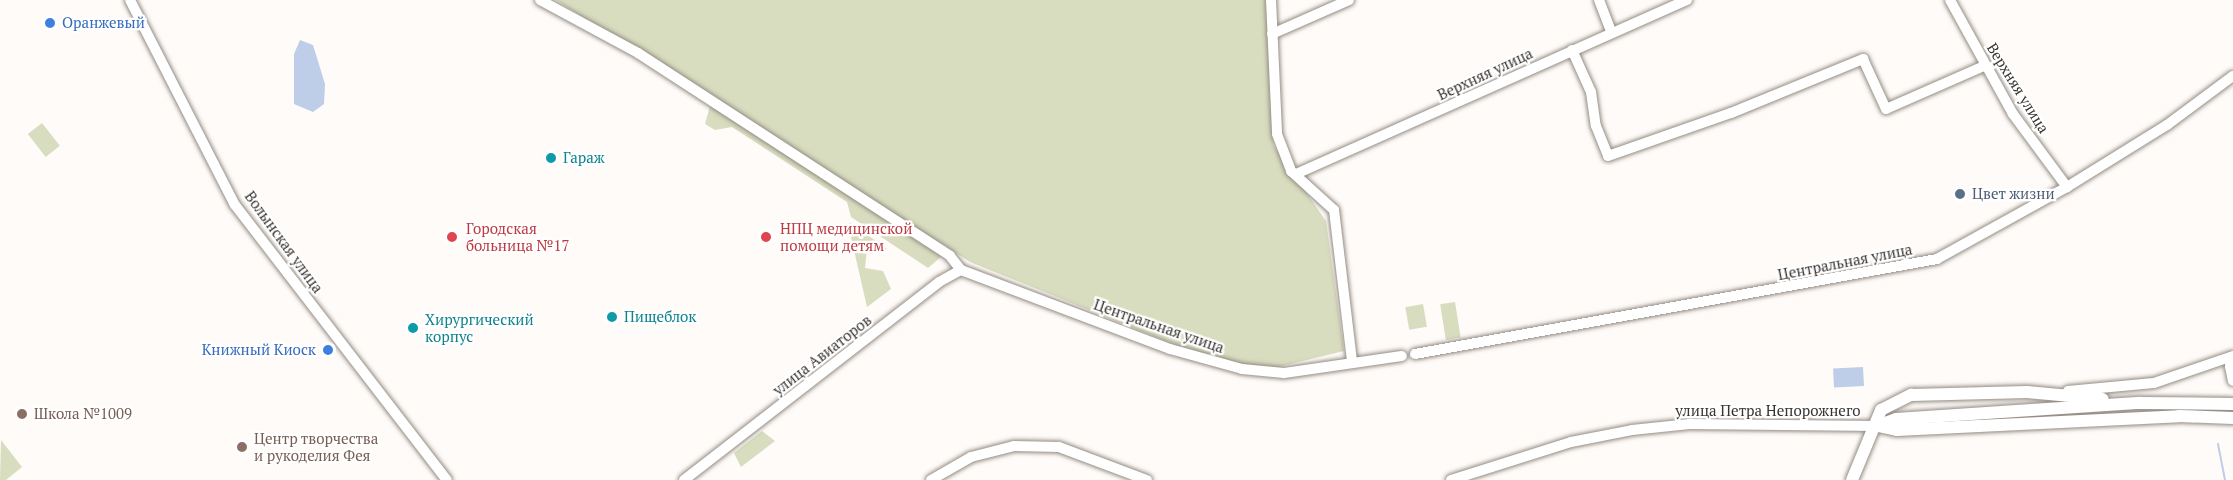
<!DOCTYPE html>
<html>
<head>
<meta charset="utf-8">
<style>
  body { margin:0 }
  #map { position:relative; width:2233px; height:480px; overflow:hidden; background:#fffbf8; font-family:"PT Serif",serif }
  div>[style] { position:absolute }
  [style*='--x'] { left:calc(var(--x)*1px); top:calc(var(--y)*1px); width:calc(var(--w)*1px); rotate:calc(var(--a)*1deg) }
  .green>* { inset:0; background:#d8ddbf; transform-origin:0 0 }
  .water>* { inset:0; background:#becde8; transform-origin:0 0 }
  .stream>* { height:2px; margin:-1px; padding:0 1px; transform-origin:1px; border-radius:1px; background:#becde8 }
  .roads { filter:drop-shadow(0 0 2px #948c84) drop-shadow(0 0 2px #948c84) }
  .minor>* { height:10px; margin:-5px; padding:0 5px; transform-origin:5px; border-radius:5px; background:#fff }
  .major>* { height:12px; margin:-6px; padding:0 6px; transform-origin:6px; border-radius:6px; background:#fff }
  .dots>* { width:16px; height:16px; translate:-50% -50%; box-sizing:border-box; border:3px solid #fff; border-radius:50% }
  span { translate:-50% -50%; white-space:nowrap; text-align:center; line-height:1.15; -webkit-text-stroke:4.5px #fff; paint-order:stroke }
  .shop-label { font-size:15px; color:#366cbe }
  .left { translate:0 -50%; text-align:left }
  .right { translate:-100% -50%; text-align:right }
  .street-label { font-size:15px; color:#383431 }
  .culture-label { font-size:15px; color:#0d838f }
  .service-label { font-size:15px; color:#4e5e75 }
  .health-label { font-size:15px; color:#be3a42 }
  .education-label { font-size:15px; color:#785e54 }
</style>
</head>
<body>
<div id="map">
  <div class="green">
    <div style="clip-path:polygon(556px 0,1267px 0,1273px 145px,1326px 221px,1344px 351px,1258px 372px,1173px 344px,970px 262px)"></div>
    <div style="clip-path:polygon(710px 106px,942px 256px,928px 268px,851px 217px,847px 202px,732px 127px,715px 130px,705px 124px)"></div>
    <div style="left:42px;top:123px;width:29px;height:18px;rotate:52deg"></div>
    <div style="clip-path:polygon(851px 223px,887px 249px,867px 249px,865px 268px,883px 271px,891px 289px,867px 307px,848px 224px)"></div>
    <div style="left:1455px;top:302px;width:36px;height:15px;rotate:81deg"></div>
    <div style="left:1423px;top:304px;width:23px;height:18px;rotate:80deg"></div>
    <div style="clip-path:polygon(762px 431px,775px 441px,741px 467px,734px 453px)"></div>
    <div style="clip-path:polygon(1px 440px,22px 467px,6px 480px,0 480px)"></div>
  </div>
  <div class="water">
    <div style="clip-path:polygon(300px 40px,313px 45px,325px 84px,324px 104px,313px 112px,294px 104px,294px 54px)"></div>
    <div style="left:1863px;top:367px;width:19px;height:30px;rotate:87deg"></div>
  </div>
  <div class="stream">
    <div style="--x:2218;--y:444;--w:37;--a:79"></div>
  </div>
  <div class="roads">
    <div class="minor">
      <div style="--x:130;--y:0;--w:230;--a:62.9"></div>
      <div style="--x:235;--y:205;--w:347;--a:52.4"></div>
      <div style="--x:540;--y:0;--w:111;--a:28.4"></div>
      <div style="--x:638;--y:53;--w:372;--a:33"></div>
      <div style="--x:950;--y:256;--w:18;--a:52"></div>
      <div style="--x:1271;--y:0;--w:134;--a:87.4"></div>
      <div style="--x:1277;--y:134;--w:40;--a:69"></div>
      <div style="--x:1291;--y:171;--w:58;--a:42.2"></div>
      <div style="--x:1334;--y:210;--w:152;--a:83.2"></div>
      <div style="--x:1599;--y:0;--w:33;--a:69"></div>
      <div style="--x:1950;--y:0;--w:130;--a:61.1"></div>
      <div style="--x:2013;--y:114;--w:91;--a:53.5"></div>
      <div style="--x:1272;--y:34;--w:84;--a:-23.8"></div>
      <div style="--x:1572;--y:50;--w:46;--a:65.7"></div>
      <div style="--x:1591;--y:92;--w:34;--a:82"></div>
      <div style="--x:1596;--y:126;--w:32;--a:68"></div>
      <div style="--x:1608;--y:156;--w:130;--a:-19.3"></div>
      <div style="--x:1731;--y:113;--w:143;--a:-22.2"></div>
      <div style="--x:1863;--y:59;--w:55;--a:65.3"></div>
      <div style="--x:1886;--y:109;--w:107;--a:-23.7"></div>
      <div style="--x:1296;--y:174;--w:428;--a:-24"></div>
      <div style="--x:1415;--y:354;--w:531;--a:-10.31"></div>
      <div style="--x:1937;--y:259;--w:149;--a:-29"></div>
      <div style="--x:2067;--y:187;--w:118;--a:-31.8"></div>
      <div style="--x:2167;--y:125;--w:82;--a:-36.6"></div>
      <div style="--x:2233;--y:359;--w:8;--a:113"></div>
      <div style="--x:2230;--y:366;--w:15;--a:79"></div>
      <div style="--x:2068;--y:391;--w:86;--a:-5.3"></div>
      <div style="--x:2154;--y:383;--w:83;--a:-18.9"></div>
      <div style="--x:684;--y:480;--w:323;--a:-37.8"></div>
      <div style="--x:939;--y:282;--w:25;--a:-29"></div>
      <div style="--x:961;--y:270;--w:223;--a:20.7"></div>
      <div style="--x:1170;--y:349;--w:75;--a:15.5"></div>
      <div style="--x:1242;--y:369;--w:42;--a:5.4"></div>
      <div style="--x:1284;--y:373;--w:119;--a:-8.2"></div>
      <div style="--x:931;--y:480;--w:46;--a:-29.9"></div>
      <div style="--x:971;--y:457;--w:44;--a:-14.3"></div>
      <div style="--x:1014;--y:446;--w:45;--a:1.3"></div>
      <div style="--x:1059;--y:447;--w:94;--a:20.6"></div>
      <div style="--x:1451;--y:480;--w:126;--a:-17.6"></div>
      <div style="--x:1571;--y:442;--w:62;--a:-11.1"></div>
      <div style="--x:1632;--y:430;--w:58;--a:-5.9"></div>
      <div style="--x:1690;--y:424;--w:187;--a:0.6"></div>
    </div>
    <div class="major">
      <div style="--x:1877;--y:426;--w:20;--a:-20"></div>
      <div style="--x:1896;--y:419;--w:245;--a:-3.8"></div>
      <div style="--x:2140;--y:403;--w:93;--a:0.6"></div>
      <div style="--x:1878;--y:426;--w:19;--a:12"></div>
      <div style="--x:1897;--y:430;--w:282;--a:-2.8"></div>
      <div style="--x:2179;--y:416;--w:54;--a:2.1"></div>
      <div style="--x:1852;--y:480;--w:76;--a:-67.5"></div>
      <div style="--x:1881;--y:410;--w:34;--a:-27"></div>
      <div style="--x:1911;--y:395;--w:116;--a:-1.5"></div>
      <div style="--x:2027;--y:392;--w:76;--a:5.3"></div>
    </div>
  </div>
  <div class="dots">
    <div style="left:50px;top:23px;background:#3f7fe0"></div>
    <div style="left:551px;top:158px;background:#0f9aa8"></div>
    <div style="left:1960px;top:194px;background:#5c6f8a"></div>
    <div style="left:452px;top:237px;background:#e0444e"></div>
    <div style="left:766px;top:237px;background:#e0444e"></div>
    <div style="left:612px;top:317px;background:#0f9aa8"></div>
    <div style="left:413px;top:328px;background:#0f9aa8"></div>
    <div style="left:328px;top:350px;background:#3f7fe0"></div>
    <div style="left:22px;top:414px;background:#8d6e63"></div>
    <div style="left:242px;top:447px;background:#8d6e63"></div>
  </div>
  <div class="shop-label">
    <span class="left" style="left:62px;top:23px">Оранжевый</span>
    <span class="right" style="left:316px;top:350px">Книжный Киоск</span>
  </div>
  <div class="street-label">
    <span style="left:1485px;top:74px;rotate:-25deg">Верхняя улица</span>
    <span style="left:2018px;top:88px;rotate:58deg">Верхняя улица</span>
    <span style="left:284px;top:242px;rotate:54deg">Волынская улица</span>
    <span style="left:1845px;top:262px;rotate:-11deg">Центральная улица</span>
    <span style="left:1159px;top:326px;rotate:19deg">Центральная улица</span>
    <span style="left:822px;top:355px;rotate:-38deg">улица Авиаторов</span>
    <span style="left:1768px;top:411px">улица Петра Непорожнего</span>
  </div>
  <div class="culture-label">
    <span class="left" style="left:563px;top:158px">Гараж</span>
    <span class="left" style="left:624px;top:317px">Пищеблок</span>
    <span class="left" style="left:425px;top:328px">Хирургический<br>корпус</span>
  </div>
  <div class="service-label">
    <span class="left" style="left:1972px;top:194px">Цвет жизни</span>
  </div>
  <div class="health-label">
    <span class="left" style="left:466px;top:237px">Городская<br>больница №17</span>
    <span class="left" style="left:780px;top:237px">НПЦ медицинской<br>помощи детям</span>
  </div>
  <div class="education-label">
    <span class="left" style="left:34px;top:414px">Школа №1009</span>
    <span class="left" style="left:254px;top:447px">Центр творчества<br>и рукоделия Фея</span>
  </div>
</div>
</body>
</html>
